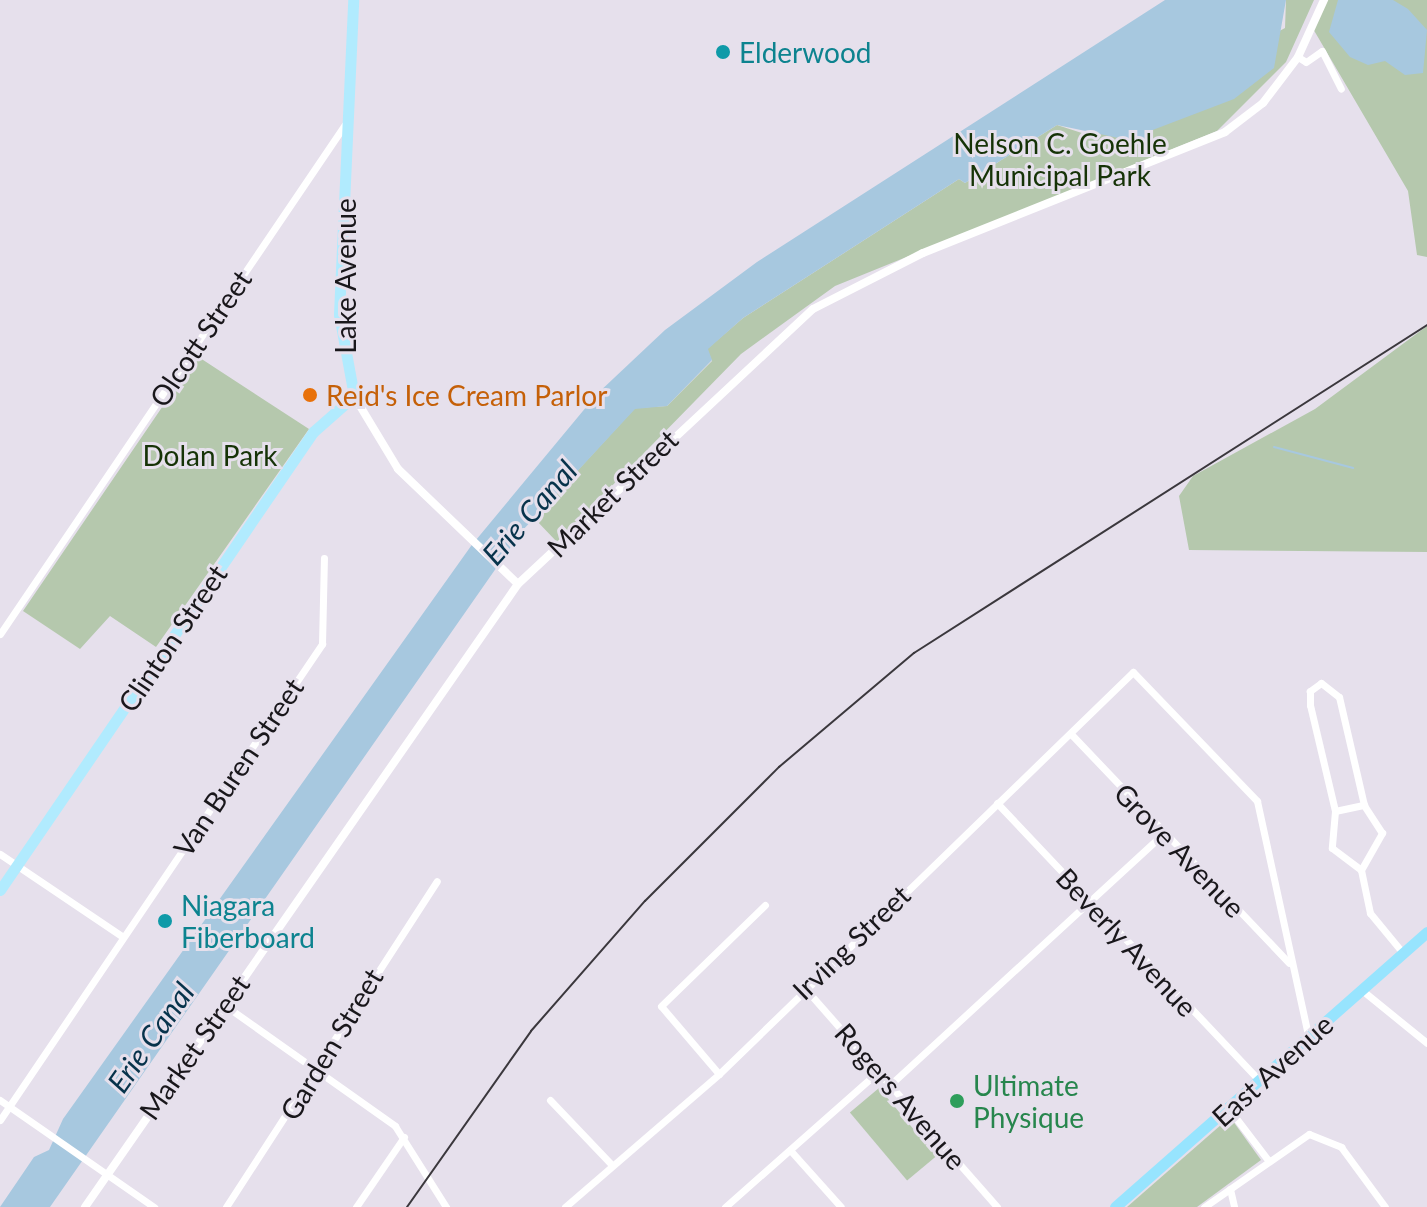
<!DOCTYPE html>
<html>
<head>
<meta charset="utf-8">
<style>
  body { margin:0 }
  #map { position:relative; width:1427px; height:1207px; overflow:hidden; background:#e6e0ec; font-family:Lato,sans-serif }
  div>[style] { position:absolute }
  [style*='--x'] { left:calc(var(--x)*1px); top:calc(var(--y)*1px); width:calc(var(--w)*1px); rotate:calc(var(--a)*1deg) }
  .green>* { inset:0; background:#b5c8ad; transform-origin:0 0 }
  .water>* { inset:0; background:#a7c8df }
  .stream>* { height:2px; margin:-1px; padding:0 1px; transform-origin:1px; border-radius:1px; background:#a7c8df }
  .minor>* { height:7px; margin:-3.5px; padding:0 3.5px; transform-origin:3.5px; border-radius:3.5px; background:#fff }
  .tertiary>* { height:8px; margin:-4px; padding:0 4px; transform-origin:4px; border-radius:4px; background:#fff }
  .primary>* { height:11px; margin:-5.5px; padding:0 5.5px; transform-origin:5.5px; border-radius:5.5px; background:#b1ebfe }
  .trunk>* { height:11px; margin:-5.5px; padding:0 5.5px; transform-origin:5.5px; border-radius:5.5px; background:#97e4fe }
  .rail>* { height:2px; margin:-1px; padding:0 1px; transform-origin:1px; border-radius:1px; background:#3b383d }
  .dots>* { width:22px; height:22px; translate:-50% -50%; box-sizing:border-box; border:4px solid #e6e0ec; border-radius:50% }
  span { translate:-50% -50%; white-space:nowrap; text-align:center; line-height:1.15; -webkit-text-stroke:6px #e6e0ec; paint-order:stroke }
  .culture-label { font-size:28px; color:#0d838f }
  .left { translate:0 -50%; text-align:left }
  .park-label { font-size:28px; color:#163307 }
  .street-label { font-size:28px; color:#19171b }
  .food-label { font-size:28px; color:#c56008 }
  .leisure-label { font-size:28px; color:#27864d }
  .water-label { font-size:30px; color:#07334b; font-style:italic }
</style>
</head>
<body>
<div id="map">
  <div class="green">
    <div style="clip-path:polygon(1286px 0,1314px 0,1286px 62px,1217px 131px,835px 286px,741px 354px,557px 542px,534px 518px,635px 408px,667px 406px,712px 361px,707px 349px,743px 318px,959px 179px,965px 183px,1057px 125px,1085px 134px,1285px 28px)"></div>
    <div style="clip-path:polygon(1325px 0,1427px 0,1427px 257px,1417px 255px,1408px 191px,1312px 27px)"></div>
    <div style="clip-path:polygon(1427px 326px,1427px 552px,1189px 550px,1179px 496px,1193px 476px,1315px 409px)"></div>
    <div style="clip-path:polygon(197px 356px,309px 429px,156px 647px,110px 616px,80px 649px,23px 611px)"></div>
    <div style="left:879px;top:1088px;width:89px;height:38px;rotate:50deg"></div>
    <div style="clip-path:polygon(1230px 1117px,1261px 1160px,1197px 1207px,1127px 1207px)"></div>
  </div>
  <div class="water">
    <div style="clip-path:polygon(1165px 0,1286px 0,1274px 68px,1234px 99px,1150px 131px,1154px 141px,1147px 144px,1057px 125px,965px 183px,959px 179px,743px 318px,708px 349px,712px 360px,667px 406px,635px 409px,522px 531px,50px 1207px,0 1207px,34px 1157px,49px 1150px,63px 1119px,471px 546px,597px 394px,665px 330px,757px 262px)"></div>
    <div style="clip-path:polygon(1338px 0,1393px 0,1408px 9px,1427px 30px,1423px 73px,1405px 75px,1385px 61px,1368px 65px,1350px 57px,1329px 32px)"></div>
  </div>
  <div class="stream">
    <div style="--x:1274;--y:447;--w:82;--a:14.9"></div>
  </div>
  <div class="minor">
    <div style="--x:1298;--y:57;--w:9;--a:32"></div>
    <div style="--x:1306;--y:62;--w:19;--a:-35"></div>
    <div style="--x:1322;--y:51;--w:42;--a:63.4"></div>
    <div style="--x:0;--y:634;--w:617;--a:-55.9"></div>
    <div style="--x:1071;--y:734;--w:316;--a:46.4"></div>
    <div style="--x:997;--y:803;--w:381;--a:46.6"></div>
    <div style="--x:1335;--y:811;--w:30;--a:-12"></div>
    <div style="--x:0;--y:854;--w:148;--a:34"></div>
    <div style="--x:1361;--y:870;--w:43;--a:-60.4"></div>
    <div style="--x:1382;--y:833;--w:33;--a:-123"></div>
    <div style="--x:1364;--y:805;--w:111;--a:-103"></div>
    <div style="--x:1339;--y:697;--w:23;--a:-142"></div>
    <div style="--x:1321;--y:683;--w:14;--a:144"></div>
    <div style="--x:1310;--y:691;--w:14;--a:90"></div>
    <div style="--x:1310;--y:705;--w:109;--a:76.7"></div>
    <div style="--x:1335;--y:811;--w:37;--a:95"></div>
    <div style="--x:1332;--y:848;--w:36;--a:37"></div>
    <div style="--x:1361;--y:870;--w:44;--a:78.2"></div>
    <div style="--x:1370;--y:913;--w:52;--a:50.5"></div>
    <div style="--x:803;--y:986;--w:294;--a:48.7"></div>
    <div style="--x:1363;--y:991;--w:82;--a:39.1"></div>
    <div style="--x:223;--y:1004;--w:211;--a:35.3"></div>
    <div style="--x:395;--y:1126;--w:96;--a:57.8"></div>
    <div style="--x:719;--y:1074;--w:89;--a:-130.5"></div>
    <div style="--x:661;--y:1006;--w:145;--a:-44.2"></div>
    <div style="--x:892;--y:1083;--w:367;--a:-42.6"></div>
    <div style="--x:0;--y:1100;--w:188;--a:34.8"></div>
    <div style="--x:550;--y:1100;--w:90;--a:46.4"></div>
    <div style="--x:1229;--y:1109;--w:64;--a:52.6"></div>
    <div style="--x:0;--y:1120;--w:575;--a:-55.92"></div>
    <div style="--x:322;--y:644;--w:86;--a:-88.7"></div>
    <div style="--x:790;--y:1150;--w:76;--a:48.2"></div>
    <div style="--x:1230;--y:1189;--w:18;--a:77"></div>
    <div style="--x:226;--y:1207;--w:388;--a:-57.1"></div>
    <div style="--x:356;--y:1207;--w:85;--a:-55.6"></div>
    <div style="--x:565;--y:1207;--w:203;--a:-40.8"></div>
    <div style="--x:719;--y:1074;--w:577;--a:-44.16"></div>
    <div style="--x:1133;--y:672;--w:179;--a:46.1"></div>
    <div style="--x:1257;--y:801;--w:239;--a:77.7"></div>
    <div style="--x:725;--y:1207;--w:207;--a:-41.5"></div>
    <div style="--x:1204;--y:1207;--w:128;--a:-34.8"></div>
    <div style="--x:1309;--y:1134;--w:35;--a:22"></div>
    <div style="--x:1341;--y:1147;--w:74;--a:53.7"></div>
  </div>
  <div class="tertiary">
    <div style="--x:354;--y:396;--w:85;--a:58.9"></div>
    <div style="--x:398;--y:469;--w:166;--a:43.8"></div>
    <div style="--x:85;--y:1207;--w:759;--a:-55.2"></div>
    <div style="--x:518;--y:584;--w:403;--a:-43"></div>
    <div style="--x:813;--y:309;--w:123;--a:-27"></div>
    <div style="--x:923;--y:253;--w:325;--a:-21.8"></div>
    <div style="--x:1225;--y:132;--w:48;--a:-37.3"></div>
    <div style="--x:1263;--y:103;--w:58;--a:-52.7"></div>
    <div style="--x:1298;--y:57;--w:63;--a:-65.5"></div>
  </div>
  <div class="primary">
    <div style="--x:0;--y:890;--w:555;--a:-55.65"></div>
    <div style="--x:313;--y:432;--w:55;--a:-41.3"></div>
    <div style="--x:354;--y:396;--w:83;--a:-100.4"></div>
    <div style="--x:339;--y:314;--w:314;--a:-87.4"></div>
  </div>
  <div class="trunk">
    <div style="--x:1115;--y:1207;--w:416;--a:-41.4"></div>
  </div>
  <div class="rail">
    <div style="--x:407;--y:1207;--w:215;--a:-54.8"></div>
    <div style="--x:531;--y:1031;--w:173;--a:-48.8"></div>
    <div style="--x:645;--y:901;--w:190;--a:-45"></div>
    <div style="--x:779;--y:767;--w:177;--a:-40.2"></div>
    <div style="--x:914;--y:653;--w:609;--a:-32.59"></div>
  </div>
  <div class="dots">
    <div style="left:723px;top:52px;background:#0f9aa8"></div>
    <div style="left:310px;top:395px;background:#e8710a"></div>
    <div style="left:165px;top:921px;background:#0f9aa8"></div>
    <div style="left:957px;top:1101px;background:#2e9e5b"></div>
  </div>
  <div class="culture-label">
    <span class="left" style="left:739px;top:52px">Elderwood</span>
    <span class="left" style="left:181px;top:921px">Niagara<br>Fiberboard</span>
  </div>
  <div class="park-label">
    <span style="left:1060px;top:159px">Nelson C. Goehle<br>Municipal Park</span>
    <span style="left:210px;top:455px">Dolan Park</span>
  </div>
  <div class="street-label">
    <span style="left:345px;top:276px;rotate:-90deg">Lake Avenue</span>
    <span style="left:200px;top:338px;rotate:-56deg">Olcott Street</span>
    <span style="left:612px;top:493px;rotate:-44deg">Market Street</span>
    <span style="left:172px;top:638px;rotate:-56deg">Clinton Street</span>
    <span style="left:238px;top:767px;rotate:-56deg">Van Buren Street</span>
    <span style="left:1180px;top:850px;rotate:46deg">Grove Avenue</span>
    <span style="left:851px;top:942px;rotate:-44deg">Irving Street</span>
    <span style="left:1127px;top:942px;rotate:47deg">Beverly Avenue</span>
    <span style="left:331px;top:1044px;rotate:-59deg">Garden Street</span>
    <span style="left:194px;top:1047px;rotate:-55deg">Market Street</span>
    <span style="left:1272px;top:1070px;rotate:-42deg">East Avenue</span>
    <span style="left:901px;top:1096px;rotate:49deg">Rogers Avenue</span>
  </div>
  <div class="food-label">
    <span class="left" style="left:326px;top:395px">Reid's Ice Cream Parlor</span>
  </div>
  <div class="leisure-label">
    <span class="left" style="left:973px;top:1101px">Ultimate<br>Physique</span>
  </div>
  <div class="water-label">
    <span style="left:529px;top:512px;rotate:-49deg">Erie Canal</span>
    <span style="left:150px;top:1037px;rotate:-55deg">Erie Canal</span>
  </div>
</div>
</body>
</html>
